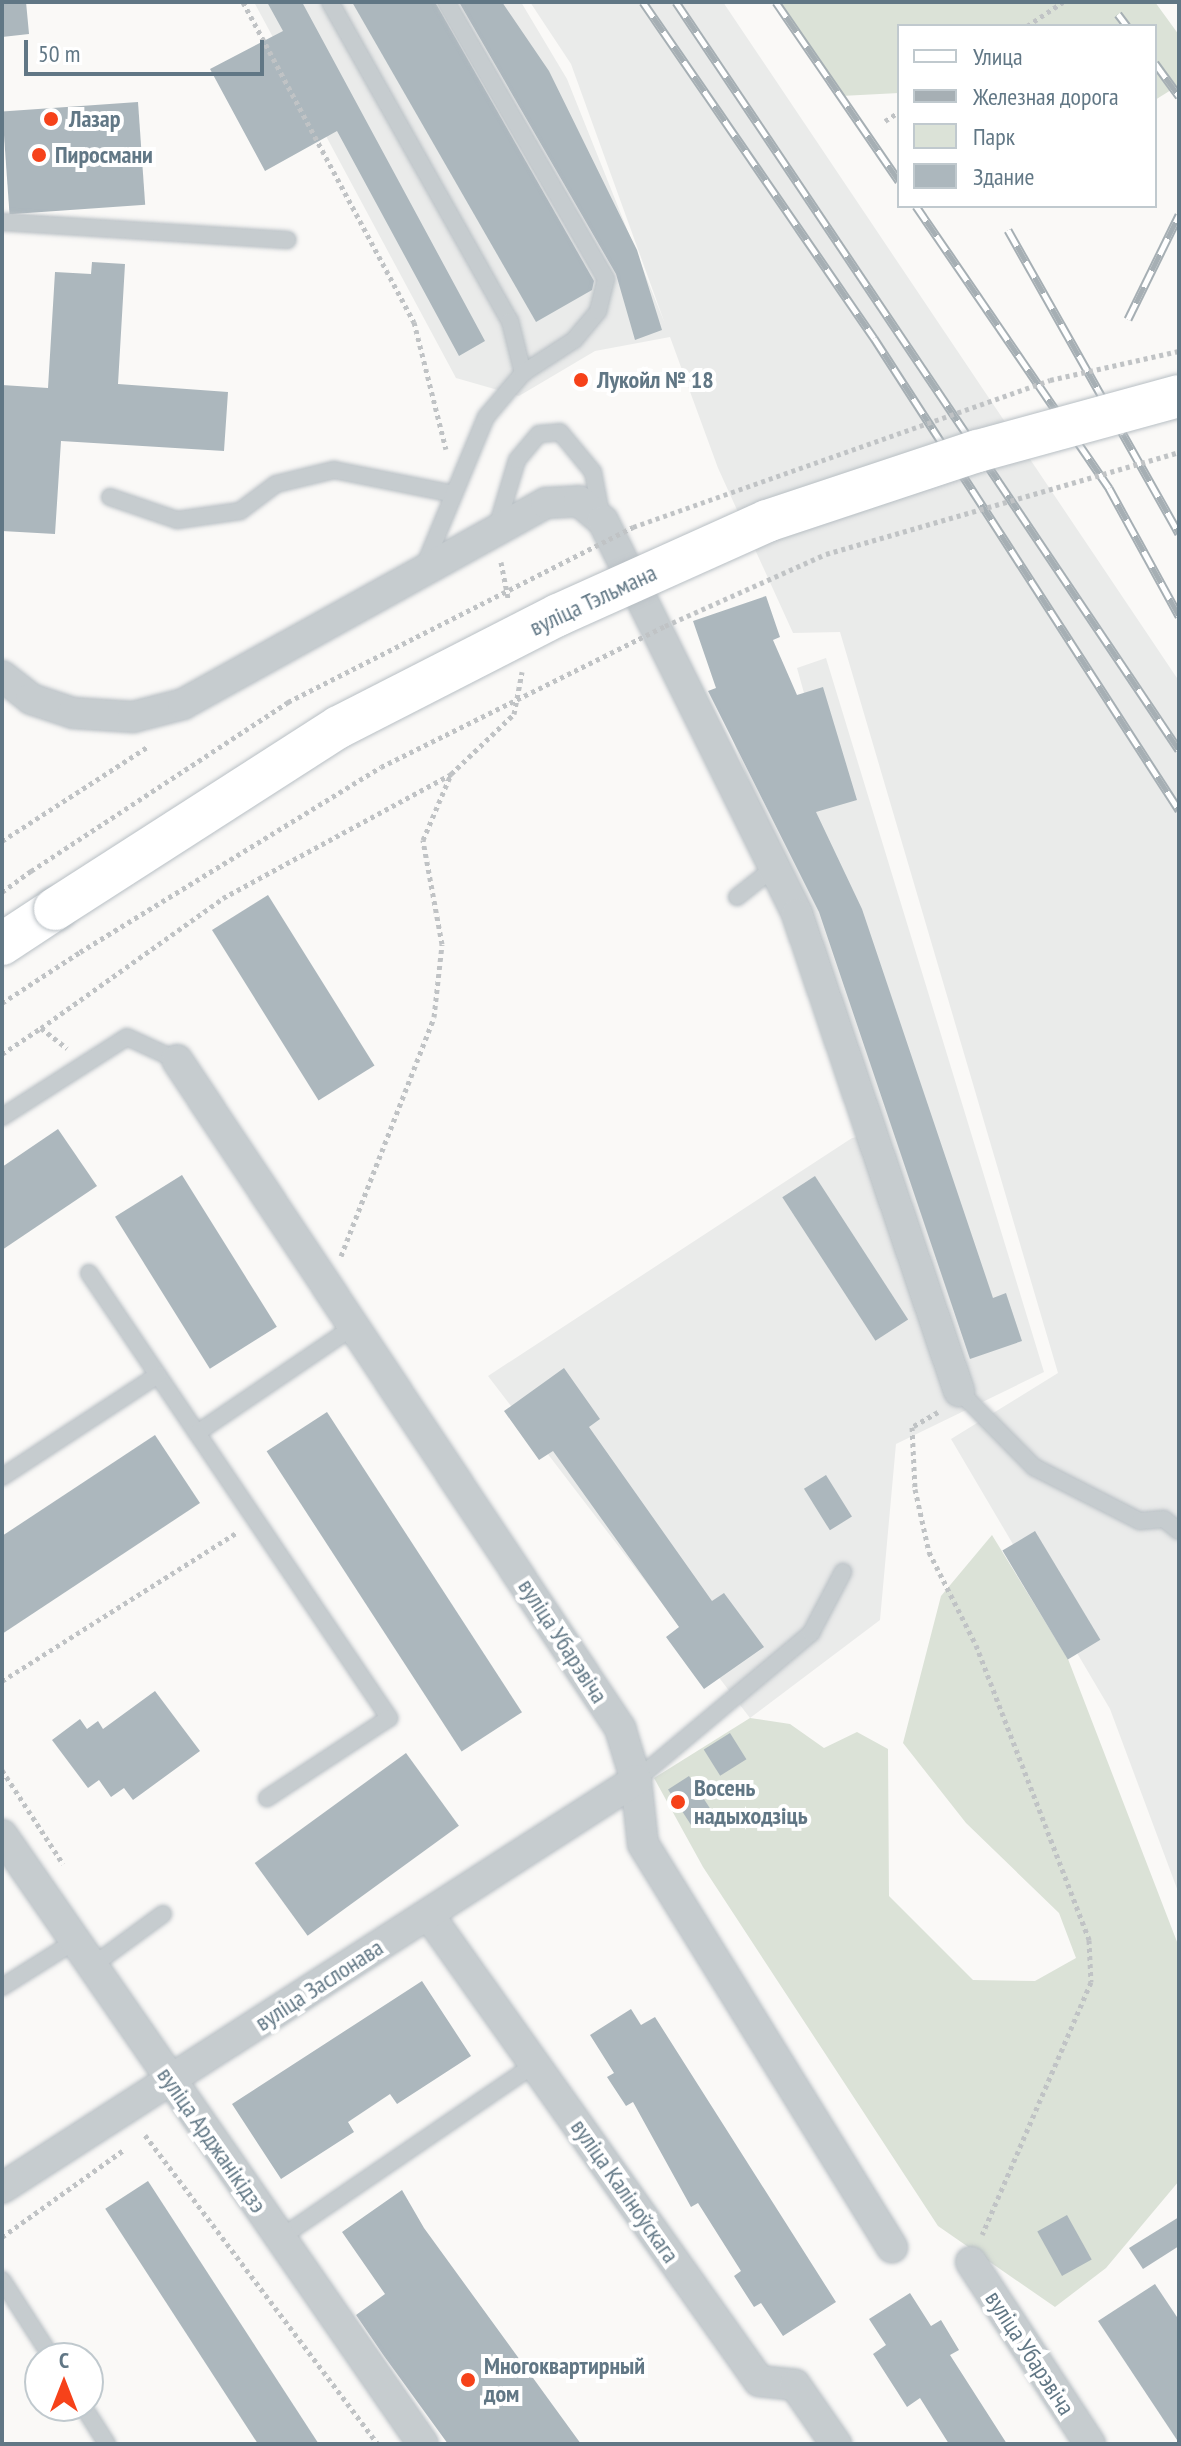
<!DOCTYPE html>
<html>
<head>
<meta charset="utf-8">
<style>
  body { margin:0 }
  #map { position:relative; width:1181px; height:2446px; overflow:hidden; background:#faf9f7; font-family:"PT Sans Narrow",sans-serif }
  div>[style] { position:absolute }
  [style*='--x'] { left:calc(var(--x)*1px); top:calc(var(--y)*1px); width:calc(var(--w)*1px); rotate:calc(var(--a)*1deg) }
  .built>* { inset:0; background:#eaebea }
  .green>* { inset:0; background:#dbe2d7 }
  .building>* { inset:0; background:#acb7bd; transform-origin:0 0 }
  .path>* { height:5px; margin-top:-2.5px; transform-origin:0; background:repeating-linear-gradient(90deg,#c0c3c5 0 4px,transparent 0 8px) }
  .roads { filter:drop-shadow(0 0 2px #b8bfc4) drop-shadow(0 0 2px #b8bfc4) }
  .service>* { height:16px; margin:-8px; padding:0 8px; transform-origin:8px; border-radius:8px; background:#c6cccf }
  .minor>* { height:30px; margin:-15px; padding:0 15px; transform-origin:15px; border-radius:15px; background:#c6cccf }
  .secondary>* { height:42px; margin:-21px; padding:0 21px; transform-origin:21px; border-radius:21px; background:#fff }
  .rail>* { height:9px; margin-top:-4.5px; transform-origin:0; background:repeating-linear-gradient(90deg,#fff 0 18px,#a6afb4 0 36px); box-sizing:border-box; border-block:2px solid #a6afb4 }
  .path-bridge>* { height:5px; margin-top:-2.5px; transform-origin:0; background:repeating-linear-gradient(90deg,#c0c3c5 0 4px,transparent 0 8px) }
  .bridges { filter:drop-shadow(0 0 2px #b8bfc4) drop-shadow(0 0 2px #b8bfc4) }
  .secondary-bridge>* { height:42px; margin:-21px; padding:0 21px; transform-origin:21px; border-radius:21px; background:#fff }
  .dots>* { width:22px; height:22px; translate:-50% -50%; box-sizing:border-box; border:4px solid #fff; border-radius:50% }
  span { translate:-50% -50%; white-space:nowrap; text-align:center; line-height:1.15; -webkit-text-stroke:8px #fff; paint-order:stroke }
  .poi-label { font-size:24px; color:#617785; font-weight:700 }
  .left { translate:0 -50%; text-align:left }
  .street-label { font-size:24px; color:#617785 }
  .frame { position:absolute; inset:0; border:4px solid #617785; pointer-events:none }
  .legend { position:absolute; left:897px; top:24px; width:260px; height:184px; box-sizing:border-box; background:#fff; border:2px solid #c0c9ce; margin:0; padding:10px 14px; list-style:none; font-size:24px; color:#617785 }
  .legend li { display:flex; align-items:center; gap:16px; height:40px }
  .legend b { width:40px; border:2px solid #c0c9ce }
  .north { position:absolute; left:24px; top:2342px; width:80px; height:80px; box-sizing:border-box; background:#fff; border:2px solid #c0c9ce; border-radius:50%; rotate:0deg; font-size:22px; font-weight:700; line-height:32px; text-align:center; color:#617785 }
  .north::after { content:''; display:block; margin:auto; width:28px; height:36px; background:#f6421a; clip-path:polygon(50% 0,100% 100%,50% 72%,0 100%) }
  .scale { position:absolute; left:24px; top:40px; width:240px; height:36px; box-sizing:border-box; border:4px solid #617785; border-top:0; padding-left:10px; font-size:24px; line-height:28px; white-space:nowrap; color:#617785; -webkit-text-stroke:6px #fff; paint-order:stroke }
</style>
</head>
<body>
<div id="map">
  <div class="built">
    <div style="clip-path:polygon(254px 2px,521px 2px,567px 79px,665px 324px,571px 64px,530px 2px,723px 2px,1179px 681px,1179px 1894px,1110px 1709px,951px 1439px,1058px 1373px,840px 632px,793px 633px,718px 468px,670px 337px,595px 351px,519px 396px,456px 378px)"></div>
    <div style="clip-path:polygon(826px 658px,1044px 1372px,896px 1444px,880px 1620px,750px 1718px,488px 1376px,852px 1138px,882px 1133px,731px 735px,794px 718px,804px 693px,797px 668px)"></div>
  </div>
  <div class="green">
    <div style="clip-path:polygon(776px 2px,1155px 2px,1179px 35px,1179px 85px,1155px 100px,1155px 26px,899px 26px,899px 93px,841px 96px)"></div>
    <div style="clip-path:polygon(992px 1535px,1068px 1659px,1179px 1947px,1179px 2181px,1106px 2268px,1055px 2307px,938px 2226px,703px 1867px,654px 1778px,750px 1718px,790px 1724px,824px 1748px,857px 1732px,888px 1749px,889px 1896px,973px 1980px,1035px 1981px,1076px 1958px,1059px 1913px,966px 1823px,903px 1743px,941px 1596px)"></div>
  </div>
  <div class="building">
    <div style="clip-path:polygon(2px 2px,26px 2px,29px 34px,2px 37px)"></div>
    <div style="clip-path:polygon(267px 2px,302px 2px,485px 341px,459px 356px,337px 131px,265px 171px,210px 69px,283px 31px)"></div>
    <div style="clip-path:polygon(352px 2px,435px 2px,594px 281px,592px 290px,536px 322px)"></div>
    <div style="clip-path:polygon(459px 2px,502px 2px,549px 71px,637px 250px,662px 330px,635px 340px,616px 274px)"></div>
    <div style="left:138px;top:102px;width:103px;height:136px;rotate:86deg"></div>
    <div style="clip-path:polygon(92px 262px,125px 264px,118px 384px,228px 392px,224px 451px,61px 441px,55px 534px,2px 531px,2px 385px,48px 388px,55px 272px,91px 274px)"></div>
    <div style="clip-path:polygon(766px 596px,780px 637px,773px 640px,797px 695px,823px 687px,857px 800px,816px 812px,862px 909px,993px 1298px,1006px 1293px,1022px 1341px,970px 1359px,819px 912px,708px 691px,716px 688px,693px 621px)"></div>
    <div style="left:268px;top:895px;width:201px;height:66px;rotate:58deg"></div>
    <div style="clip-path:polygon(58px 1129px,97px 1186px,2px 1250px,2px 1167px)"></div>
    <div style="left:182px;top:1175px;width:179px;height:79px;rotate:58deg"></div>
    <div style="left:815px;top:1176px;width:171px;height:39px;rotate:57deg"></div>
    <div style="clip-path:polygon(564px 1368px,600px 1419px,589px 1427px,712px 1601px,724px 1593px,764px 1647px,704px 1689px,666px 1637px,679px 1627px,553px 1451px,539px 1460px,504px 1411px)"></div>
    <div style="left:327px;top:1412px;width:358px;height:72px;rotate:57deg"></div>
    <div style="clip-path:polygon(155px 1435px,200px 1503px,2px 1634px,2px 1536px)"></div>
    <div style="left:826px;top:1475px;width:49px;height:26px;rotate:58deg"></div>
    <div style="left:1035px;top:1531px;width:127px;height:38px;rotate:59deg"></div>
    <div style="clip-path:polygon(155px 1691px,200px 1751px,133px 1800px,124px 1788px,111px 1797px,99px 1780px,88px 1788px,52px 1740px,80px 1719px,87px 1729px,98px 1721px,103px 1729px)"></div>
    <div style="left:730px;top:1733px;width:31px;height:31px;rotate:58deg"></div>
    <div style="left:406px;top:1753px;width:90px;height:187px;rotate:54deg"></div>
    <div style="left:689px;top:1776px;width:42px;height:25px;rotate:57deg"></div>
    <div style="clip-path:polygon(422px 1981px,471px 2056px,397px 2104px,390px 2094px,348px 2122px,354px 2132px,281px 2179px,232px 2104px)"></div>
    <div style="clip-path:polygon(631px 2009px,641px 2025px,655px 2017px,836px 2302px,783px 2336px,761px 2303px,754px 2307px,734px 2276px,741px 2271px,698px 2203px,691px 2207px,633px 2102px,626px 2106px,607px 2077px,614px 2073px,590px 2035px)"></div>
    <div style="left:148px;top:2181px;width:313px;height:51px;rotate:57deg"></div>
    <div style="clip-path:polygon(402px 2190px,424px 2228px,581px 2444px,448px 2444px,384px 2356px,356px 2315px,385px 2294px,342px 2232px)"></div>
    <div style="left:1067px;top:2215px;width:51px;height:34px;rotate:61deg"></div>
    <div style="clip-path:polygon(1179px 2217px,1179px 2246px,1143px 2269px,1129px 2248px)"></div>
    <div style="clip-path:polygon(1155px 2284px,1179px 2320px,1179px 2443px,1098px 2321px)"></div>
    <div style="clip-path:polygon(910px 2293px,931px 2326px,941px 2320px,959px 2350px,950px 2355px,1007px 2444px,949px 2444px,920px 2398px,907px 2407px,873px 2354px,886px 2345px,869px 2319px)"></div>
  </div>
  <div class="path">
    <div style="--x:243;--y:2;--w:363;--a:61.9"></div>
    <div style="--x:414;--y:322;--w:131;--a:75.9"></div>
    <div style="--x:1027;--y:26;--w:43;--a:-33.7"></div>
    <div style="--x:885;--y:121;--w:17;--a:-33"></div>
    <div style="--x:501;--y:562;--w:38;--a:79"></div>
    <div style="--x:2;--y:841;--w:175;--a:-32.9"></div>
    <div style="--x:2;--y:892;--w:36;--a:-36"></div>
    <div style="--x:2;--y:1003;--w:93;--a:-33.2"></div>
    <div style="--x:41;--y:1028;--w:224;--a:-35.5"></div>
    <div style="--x:223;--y:898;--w:260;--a:-28.5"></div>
    <div style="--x:2;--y:1054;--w:47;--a:-33.7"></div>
    <div style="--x:41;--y:1028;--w:33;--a:38"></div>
    <div style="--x:341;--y:1256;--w:256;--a:-68.7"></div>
    <div style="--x:434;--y:1017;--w:73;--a:-83.7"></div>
    <div style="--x:442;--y:944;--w:106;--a:-100.4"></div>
    <div style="--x:423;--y:840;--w:72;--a:-67"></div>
    <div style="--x:451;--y:774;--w:87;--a:-43.6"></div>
    <div style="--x:514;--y:714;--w:43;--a:-79.2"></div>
    <div style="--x:938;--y:1412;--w:30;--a:150"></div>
    <div style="--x:912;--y:1427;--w:62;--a:87.2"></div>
    <div style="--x:915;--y:1489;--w:65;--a:77.5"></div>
    <div style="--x:929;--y:1552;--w:104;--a:63.2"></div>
    <div style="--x:976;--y:1645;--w:316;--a:69"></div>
    <div style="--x:1089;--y:1940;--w:42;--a:87.3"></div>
    <div style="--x:1091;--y:1982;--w:275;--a:113.3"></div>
    <div style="--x:2;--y:1681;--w:279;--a:-32.3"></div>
    <div style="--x:2;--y:1770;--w:112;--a:57"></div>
    <div style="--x:145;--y:2135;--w:387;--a:53"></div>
    <div style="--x:2;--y:2237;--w:151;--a:-35.6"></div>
  </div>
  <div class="roads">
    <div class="service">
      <div style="--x:330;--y:2;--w:366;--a:60.6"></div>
      <div style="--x:510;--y:321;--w:54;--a:76"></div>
      <div style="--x:2;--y:222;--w:286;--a:3.6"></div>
      <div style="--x:110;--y:497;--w:71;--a:18.9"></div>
      <div style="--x:177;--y:520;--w:64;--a:-8.1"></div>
      <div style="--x:240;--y:511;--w:45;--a:-36.9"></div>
      <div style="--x:276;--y:484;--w:60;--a:-13.6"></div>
      <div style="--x:334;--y:470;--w:122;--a:11.3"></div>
      <div style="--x:496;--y:530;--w:73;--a:-73.3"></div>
      <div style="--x:517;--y:460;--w:34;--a:-50"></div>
      <div style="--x:539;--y:434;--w:21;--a:-5"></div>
      <div style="--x:560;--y:432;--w:52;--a:50.5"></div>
      <div style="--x:593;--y:472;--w:48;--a:79.2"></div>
      <div style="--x:423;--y:569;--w:165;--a:-67.5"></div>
      <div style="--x:486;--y:417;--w:57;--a:-49.9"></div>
      <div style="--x:523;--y:373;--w:61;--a:-32.9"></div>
      <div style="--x:574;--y:340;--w:38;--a:-50"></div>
      <div style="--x:598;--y:311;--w:33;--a:-76"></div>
      <div style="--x:606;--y:279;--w:320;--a:-120"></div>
      <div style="--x:737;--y:897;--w:50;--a:-38.5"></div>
      <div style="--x:2;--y:1117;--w:148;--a:-32.6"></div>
      <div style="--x:127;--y:1037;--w:55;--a:24.7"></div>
      <div style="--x:89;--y:1273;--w:193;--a:56"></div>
      <div style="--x:197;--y:1433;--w:192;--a:-34.2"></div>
      <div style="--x:959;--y:1391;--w:107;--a:45.4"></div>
      <div style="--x:1034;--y:1467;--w:119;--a:27"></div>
      <div style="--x:1140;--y:1521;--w:24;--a:-5"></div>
      <div style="--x:1164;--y:1519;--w:19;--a:39"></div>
      <div style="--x:197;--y:1433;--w:344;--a:56"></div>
      <div style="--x:389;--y:1718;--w:146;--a:146.7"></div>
      <div style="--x:2;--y:1477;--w:186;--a:-33.2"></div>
      <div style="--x:636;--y:1780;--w:229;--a:-40"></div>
      <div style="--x:811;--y:1633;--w:69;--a:-62.3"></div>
      <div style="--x:92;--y:1966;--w:88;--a:-36.2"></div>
      <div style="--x:2;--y:1987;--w:86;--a:-32.2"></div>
      <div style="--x:280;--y:2238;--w:309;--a:-34.3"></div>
      <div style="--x:2;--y:2280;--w:93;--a:57.3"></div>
      <div style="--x:83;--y:2406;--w:45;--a:57.7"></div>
    </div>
    <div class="minor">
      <div style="--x:2;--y:676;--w:37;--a:38"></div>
      <div style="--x:31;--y:699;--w:44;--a:18.4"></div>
      <div style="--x:73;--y:713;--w:60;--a:3.8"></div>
      <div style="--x:133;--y:717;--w:52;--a:-14.6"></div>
      <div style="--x:183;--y:704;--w:415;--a:-29"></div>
      <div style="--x:546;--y:503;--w:33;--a:-3"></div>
      <div style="--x:579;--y:501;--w:31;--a:40"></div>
      <div style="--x:603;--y:521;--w:438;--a:63.7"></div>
      <div style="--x:797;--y:914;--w:504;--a:71.24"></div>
      <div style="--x:177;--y:1060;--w:802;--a:56.45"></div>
      <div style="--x:620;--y:1728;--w:54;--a:72.9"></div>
      <div style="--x:636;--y:1780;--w:64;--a:83.8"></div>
      <div style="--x:643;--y:1844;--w:474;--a:58.3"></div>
      <div style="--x:2;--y:1835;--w:740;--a:55.34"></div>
      <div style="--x:428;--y:1914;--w:572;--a:54.67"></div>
      <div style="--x:759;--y:2381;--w:36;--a:6"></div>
      <div style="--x:795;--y:2385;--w:72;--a:55.2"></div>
      <div style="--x:2;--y:2188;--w:754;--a:-32.76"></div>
      <div style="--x:971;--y:2262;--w:217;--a:56.8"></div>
    </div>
    <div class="secondary">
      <div style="--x:2;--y:944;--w:64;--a:-33.4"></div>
    </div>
  </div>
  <div class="rail">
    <div style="--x:643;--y:2;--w:408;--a:55.5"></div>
    <div style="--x:874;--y:338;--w:562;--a:57.13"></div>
    <div style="--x:676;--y:2;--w:901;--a:56.08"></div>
    <div style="--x:776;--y:2;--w:217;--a:55.5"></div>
    <div style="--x:1118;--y:14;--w:15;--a:53"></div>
    <div style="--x:1155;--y:63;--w:41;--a:54"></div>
    <div style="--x:916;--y:206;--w:342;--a:55.6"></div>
    <div style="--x:1109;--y:488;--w:146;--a:61.3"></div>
    <div style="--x:1008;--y:230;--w:348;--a:60.6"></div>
    <div style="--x:1128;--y:319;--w:116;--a:-63.9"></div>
  </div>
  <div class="path-bridge">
    <div style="--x:31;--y:871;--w:308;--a:-33.3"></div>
    <div style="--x:288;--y:702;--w:387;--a:-26.9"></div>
    <div style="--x:633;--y:527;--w:442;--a:-19.4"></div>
    <div style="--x:1050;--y:380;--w:132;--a:-12.7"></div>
    <div style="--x:80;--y:952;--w:353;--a:-31.6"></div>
    <div style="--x:381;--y:767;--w:317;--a:-26.4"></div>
    <div style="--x:665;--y:626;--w:176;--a:-24.1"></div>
    <div style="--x:826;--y:554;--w:367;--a:-16.1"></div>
  </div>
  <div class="bridges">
    <div class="secondary-bridge">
      <div style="--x:55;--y:909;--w:337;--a:-32.7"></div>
      <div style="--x:339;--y:727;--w:246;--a:-27.1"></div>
      <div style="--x:558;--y:615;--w:229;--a:-24.2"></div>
      <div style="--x:767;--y:521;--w:222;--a:-18.4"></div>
      <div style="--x:978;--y:451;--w:208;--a:-15.3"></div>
    </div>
  </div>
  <div class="dots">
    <div style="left:51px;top:119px;background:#f6421a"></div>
    <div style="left:39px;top:155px;background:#f6421a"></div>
    <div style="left:581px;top:380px;background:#f6421a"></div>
    <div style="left:678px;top:1802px;background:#f6421a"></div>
    <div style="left:468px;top:2380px;background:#f6421a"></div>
  </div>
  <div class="poi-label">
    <span class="left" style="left:69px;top:119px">Лазар</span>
    <span class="left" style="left:55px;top:155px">Пиросмани</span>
    <span class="left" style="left:597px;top:380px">Лукойл № 18</span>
    <span class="left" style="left:694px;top:1802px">Восень<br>надыходзіць</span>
    <span class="left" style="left:484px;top:2380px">Многоквартирный<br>дом</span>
  </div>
  <div class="street-label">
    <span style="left:593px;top:600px;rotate:-25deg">вуліца Тэльмана</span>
    <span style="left:563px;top:1641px;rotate:57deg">вуліца Убарэвіча</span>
    <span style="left:319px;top:1985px;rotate:-33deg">вуліца Заслонава</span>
    <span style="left:212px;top:2140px;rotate:55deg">вуліца Арджанікідзэ</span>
    <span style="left:625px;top:2191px;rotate:55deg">вуліца Каліноўскага</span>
    <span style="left:1030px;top:2353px;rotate:57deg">вуліца Убарэвіча</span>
  </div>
  <div class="frame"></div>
  <ul class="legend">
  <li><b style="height:10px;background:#fff"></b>Улица</li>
  <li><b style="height:10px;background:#a6afb4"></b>Железная дорога</li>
  <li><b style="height:22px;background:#dbe2d7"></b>Парк</li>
  <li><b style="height:22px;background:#acb7bd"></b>Здание</li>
  </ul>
  <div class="north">С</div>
  <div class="scale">50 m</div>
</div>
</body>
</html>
